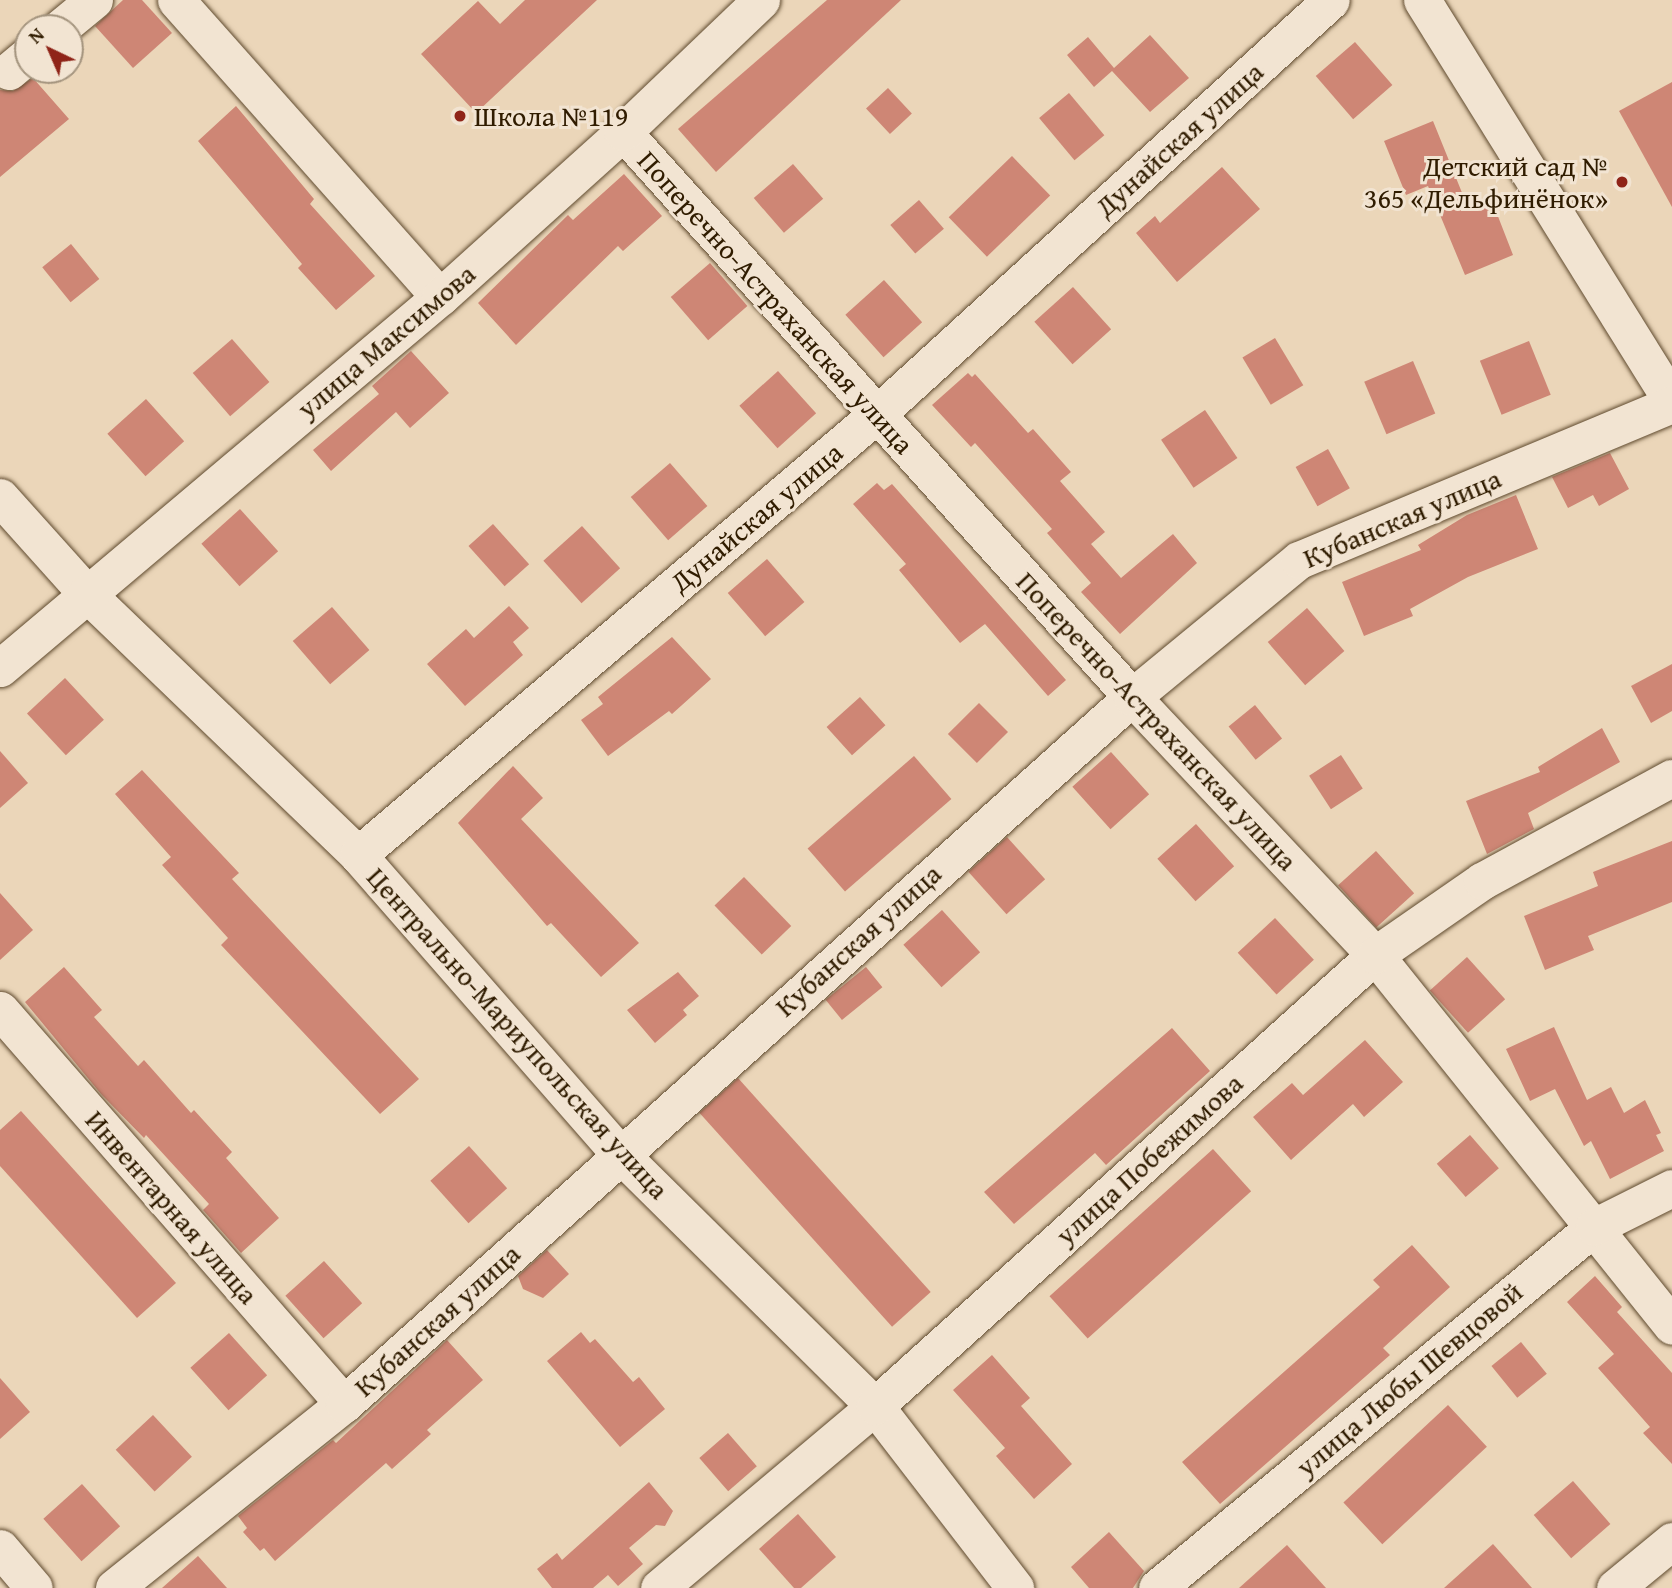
<!DOCTYPE html>
<html>
<head>
<meta charset="utf-8">
<style>
  body { margin:0 }
  #map { position:relative; width:1672px; height:1588px; overflow:hidden; background:#ebd6b9; font-family:"Gentium Book Plus",serif }
  div>[style] { position:absolute }
  [style*='--x'] { left:calc(var(--x)*1px); top:calc(var(--y)*1px); width:calc(var(--w)*1px); rotate:calc(var(--a)*1deg) }
  .building>* { inset:0; background:#ce8675; transform-origin:0 0 }
  .roads { filter:drop-shadow(0 0 2px #5f4a2e) drop-shadow(0 0 2px #5f4a2e) }
  .minor>* { height:37px; margin:-18.5px; padding:0 18.5px; transform-origin:18.5px; border-radius:18.5px; background:#f2e4d2 }
  .dots>* { width:19px; height:19px; translate:-50% -50%; box-sizing:border-box; border:4px solid #f2e4d2; border-radius:50% }
  span { translate:-50% -50%; white-space:nowrap; text-align:center; line-height:1.15; -webkit-text-stroke:6px #f2e4d2; paint-order:stroke }
  .poi-label { font-size:28px; color:#301c00 }
  .left { translate:0 -50%; text-align:left }
  .right { translate:-100% -50%; text-align:right }
  .street-label { font-size:28px; color:#301c00 }
  .north { position:absolute; left:14px; top:14px; width:70px; height:70px; box-sizing:border-box; background:#f2e4d2; border:2px solid #a4947e; border-radius:50%; rotate:316deg; font-size:19px; font-weight:700; line-height:28px; text-align:center; color:#301c00 }
  .north::after { content:''; display:block; margin:auto; width:24px; height:32px; background:#8f2418; clip-path:polygon(50% 0,100% 100%,50% 72%,0 100%) }
</style>
</head>
<body>
<div id="map">
  <div class="building">
    <div style="clip-path:polygon(123px 0,142px 0,172px 33px,133px 68px,95px 26px)"></div>
    <div style="clip-path:polygon(525px 0,597px 0,476px 113px,421px 54px,478px 1px,500px 24px)"></div>
    <div style="clip-path:polygon(827px 0,901px 0,716px 172px,678px 129px)"></div>
    <div style="clip-path:polygon(1150px 35px,1189px 78px,1150px 112px,1112px 71px,1094px 87px,1067px 55px,1088px 37px,1114px 68px)"></div>
    <div style="left:1355px;top:42px;width:57px;height:52px;rotate:49deg"></div>
    <div style="clip-path:polygon(33px 78px,69px 119px,0 177px,0 90px,13px 91px)"></div>
    <div style="clip-path:polygon(1672px 82px,1672px 207px,1619px 111px)"></div>
    <div style="left:888px;top:88px;width:35px;height:30px;rotate:47deg"></div>
    <div style="left:1069px;top:93px;width:55px;height:39px;rotate:50deg"></div>
    <div style="clip-path:polygon(236px 106px,314px 199px,310px 204px,375px 276px,336px 310px,298px 268px,302px 264px,198px 141px)"></div>
    <div style="clip-path:polygon(1433px 121px,1469px 210px,1492px 201px,1513px 255px,1465px 275px,1428px 186px,1406px 195px,1384px 141px)"></div>
    <div style="left:1012px;top:156px;width:55px;height:88px;rotate:46deg"></div>
    <div style="left:793px;top:164px;width:46px;height:52px;rotate:49deg"></div>
    <div style="clip-path:polygon(1222px 167px,1260px 209px,1177px 282px,1136px 233px,1155px 216px,1160px 223px)"></div>
    <div style="clip-path:polygon(624px 174px,662px 216px,623px 251px,618px 246px,516px 345px,478px 303px,568px 215px,573px 220px)"></div>
    <div style="left:919px;top:200px;width:38px;height:38px;rotate:49deg"></div>
    <div style="left:71px;top:244px;width:45px;height:37px;rotate:51deg"></div>
    <div style="left:710px;top:263px;width:57px;height:52px;rotate:49deg"></div>
    <div style="left:884px;top:280px;width:57px;height:52px;rotate:48deg"></div>
    <div style="left:1073px;top:287px;width:57px;height:52px;rotate:48deg"></div>
    <div style="left:1275px;top:338px;width:55px;height:38px;rotate:59deg"></div>
    <div style="left:232px;top:339px;width:57px;height:52px;rotate:49deg"></div>
    <div style="left:1529px;top:341px;width:58px;height:53px;rotate:68deg"></div>
    <div style="clip-path:polygon(411px 351px,449px 393px,410px 428px,396px 412px,331px 471px,313px 450px,379px 394px,372px 386px)"></div>
    <div style="left:1413px;top:361px;width:57px;height:53px;rotate:67deg"></div>
    <div style="left:778px;top:371px;width:57px;height:52px;rotate:48deg"></div>
    <div style="clip-path:polygon(968px 373px,972px 377px,975px 374px,1028px 433px,1033px 429px,1071px 472px,1060px 481px,1105px 532px,1091px 544px,1121px 578px,1173px 534px,1197px 563px,1120px 634px,1081px 592px,1091px 583px,1047px 533px,1052px 529px,975px 443px,971px 447px,932px 405px)"></div>
    <div style="left:146px;top:399px;width:57px;height:52px;rotate:48deg"></div>
    <div style="left:1205px;top:410px;width:58px;height:53px;rotate:56deg"></div>
    <div style="left:1328px;top:449px;width:45px;height:37px;rotate:61deg"></div>
    <div style="clip-path:polygon(1610px 453px,1629px 489px,1599px 506px,1593px 495px,1568px 508px,1552px 477px)"></div>
    <div style="left:670px;top:463px;width:57px;height:52px;rotate:49deg"></div>
    <div style="clip-path:polygon(877px 483px,884px 490px,892px 484px,1066px 680px,1048px 696px,985px 624px,960px 643px,899px 570px,906px 564px,853px 504px)"></div>
    <div style="clip-path:polygon(1516px 495px,1538px 549px,1468px 577px,1410px 609px,1413px 616px,1364px 636px,1342px 582px,1421px 550px,1418px 545px,1467px 515px)"></div>
    <div style="left:240px;top:509px;width:57px;height:52px;rotate:48deg"></div>
    <div style="left:493px;top:524px;width:54px;height:33px;rotate:48deg"></div>
    <div style="left:582px;top:526px;width:57px;height:52px;rotate:48deg"></div>
    <div style="left:767px;top:559px;width:57px;height:52px;rotate:49deg"></div>
    <div style="clip-path:polygon(509px 606px,529px 628px,513px 642px,523px 655px,465px 706px,427px 664px,466px 629px,474px 638px)"></div>
    <div style="left:332px;top:607px;width:57px;height:52px;rotate:49deg"></div>
    <div style="left:1307px;top:608px;width:57px;height:52px;rotate:49deg"></div>
    <div style="clip-path:polygon(672px 637px,711px 679px,672px 714px,669px 711px,608px 756px,581px 720px,603px 704px,598px 697px)"></div>
    <div style="clip-path:polygon(1672px 664px,1672px 711px,1651px 723px,1631px 686px)"></div>
    <div style="left:65px;top:678px;width:57px;height:52px;rotate:47deg"></div>
    <div style="left:860px;top:697px;width:38px;height:45px;rotate:48deg"></div>
    <div style="left:979px;top:703px;width:41px;height:44px;rotate:45deg"></div>
    <div style="left:1255px;top:705px;width:43px;height:34px;rotate:51deg"></div>
    <div style="clip-path:polygon(1602px 728px,1620px 762px,1528px 813px,1534px 829px,1487px 854px,1466px 801px,1540px 772px,1538px 767px)"></div>
    <div style="clip-path:polygon(0 751px,28px 783px,0 808px)"></div>
    <div style="left:1111px;top:752px;width:57px;height:52px;rotate:48deg"></div>
    <div style="left:1341px;top:755px;width:40px;height:38px;rotate:57deg"></div>
    <div style="left:914px;top:756px;width:57px;height:141px;rotate:49deg"></div>
    <div style="clip-path:polygon(513px 766px,543px 798px,521px 819px,639px 943px,601px 977px,551px 923px,547px 926px,458px 823px)"></div>
    <div style="clip-path:polygon(142px 770px,239px 873px,232px 879px,419px 1079px,380px 1114px,221px 945px,228px 938px,162px 865px,171px 857px,115px 794px)"></div>
    <div style="left:1196px;top:824px;width:57px;height:52px;rotate:48deg"></div>
    <div style="left:1007px;top:837px;width:57px;height:52px;rotate:48deg"></div>
    <div style="clip-path:polygon(1672px 841px,1672px 902px,1588px 936px,1594px 950px,1545px 970px,1524px 916px,1598px 886px,1593px 872px)"></div>
    <div style="left:1376px;top:851px;width:57px;height:51px;rotate:48deg"></div>
    <div style="left:744px;top:877px;width:68px;height:41px;rotate:46deg"></div>
    <div style="clip-path:polygon(0 893px,33px 930px,0 960px)"></div>
    <div style="left:942px;top:910px;width:57px;height:52px;rotate:48deg"></div>
    <div style="left:1275px;top:918px;width:57px;height:51px;rotate:47deg"></div>
    <div style="left:1467px;top:957px;width:57px;height:50px;rotate:48deg"></div>
    <div style="clip-path:polygon(64px 967px,102px 1010px,94px 1017px,138px 1066px,144px 1060px,191px 1113px,194px 1110px,232px 1152px,226px 1158px,279px 1218px,241px 1253px,203px 1210px,209px 1204px,146px 1135px,144px 1138px,101px 1094px,25px 1002px)"></div>
    <div style="left:866px;top:967px;width:26px;height:52px;rotate:51deg"></div>
    <div style="clip-path:polygon(678px 972px,699px 996px,683px 1010px,687px 1015px,655px 1043px,627px 1010px)"></div>
    <div style="clip-path:polygon(1554px 1027px,1587px 1100px,1611px 1087px,1624px 1113px,1645px 1100px,1661px 1133px,1656px 1135px,1664px 1151px,1610px 1179px,1591px 1141px,1584px 1146px,1555px 1089px,1530px 1101px,1506px 1049px)"></div>
    <div style="clip-path:polygon(1172px 1028px,1210px 1071px,1106px 1165px,1095px 1153px,1014px 1224px,984px 1192px)"></div>
    <div style="clip-path:polygon(1365px 1040px,1403px 1082px,1364px 1117px,1353px 1104px,1291px 1160px,1253px 1117px,1292px 1083px,1303px 1095px)"></div>
    <div style="left:738px;top:1078px;width:288px;height:52px;rotate:48deg"></div>
    <div style="clip-path:polygon(21px 1111px,176px 1283px,137px 1318px,0 1166px,0 1130px)"></div>
    <div style="left:1470px;top:1135px;width:44px;height:44px;rotate:49deg"></div>
    <div style="left:469px;top:1146px;width:57px;height:52px;rotate:48deg"></div>
    <div style="left:1213px;top:1149px;width:57px;height:220px;rotate:48deg"></div>
    <div style="clip-path:polygon(1412px 1245px,1450px 1287px,1383px 1348px,1390px 1355px,1220px 1504px,1182px 1462px,1380px 1287px,1373px 1280px)"></div>
    <div style="clip-path:polygon(547px 1250px,569px 1274px,543px 1298px,523px 1289px,518px 1276px)"></div>
    <div style="left:324px;top:1261px;width:57px;height:52px;rotate:48deg"></div>
    <div style="clip-path:polygon(1595px 1276px,1622px 1307px,1617px 1312px,1672px 1373px,1672px 1464px,1643px 1433px,1650px 1427px,1598px 1368px,1614px 1354px,1567px 1302px)"></div>
    <div style="clip-path:polygon(581px 1332px,590px 1343px,595px 1339px,633px 1382px,639px 1377px,665px 1409px,620px 1447px,547px 1361px)"></div>
    <div style="left:229px;top:1333px;width:57px;height:52px;rotate:48deg"></div>
    <div style="clip-path:polygon(447px 1340px,483px 1380px,427px 1430px,431px 1434px,392px 1469px,386px 1463px,275px 1561px,264px 1548px,260px 1551px,243px 1532px,247px 1528px,238px 1516px,333px 1440px,336px 1443px)"></div>
    <div style="left:1521px;top:1342px;width:41px;height:38px;rotate:51deg"></div>
    <div style="clip-path:polygon(992px 1355px,1030px 1398px,1021px 1406px,1072px 1464px,1034px 1499px,996px 1456px,1005px 1448px,953px 1390px)"></div>
    <div style="clip-path:polygon(0 1378px,30px 1412px,0 1439px)"></div>
    <div style="left:1448px;top:1405px;width:57px;height:143px;rotate:47deg"></div>
    <div style="left:153px;top:1415px;width:57px;height:51px;rotate:47deg"></div>
    <div style="left:728px;top:1433px;width:44px;height:38px;rotate:49deg"></div>
    <div style="left:1573px;top:1481px;width:57px;height:52px;rotate:49deg"></div>
    <div style="clip-path:polygon(649px 1482px,673px 1511px,665px 1526px,656px 1525px,629px 1548px,643px 1564px,618px 1586px,608px 1575px,593px 1588px,552px 1588px,537px 1569px,557px 1553px,562px 1560px)"></div>
    <div style="left:82px;top:1484px;width:57px;height:52px;rotate:48deg"></div>
    <div style="clip-path:polygon(798px 1514px,836px 1557px,801px 1588px,794px 1588px,759px 1549px)"></div>
    <div style="clip-path:polygon(1109px 1532px,1144px 1571px,1133px 1588px,1089px 1588px,1071px 1567px)"></div>
    <div style="clip-path:polygon(1493px 1544px,1532px 1588px,1444px 1588px)"></div>
    <div style="clip-path:polygon(1287px 1545px,1326px 1588px,1239px 1588px)"></div>
    <div style="clip-path:polygon(198px 1556px,227px 1588px,162px 1588px)"></div>
  </div>
  <div class="roads">
    <div class="minor">
      <div style="--x:176;--y:0;--w:397;--a:48.4"></div>
      <div style="--x:1422;--y:0;--w:473;--a:58.1"></div>
      <div style="--x:60;--y:28;--w:44;--a:-39.5"></div>
      <div style="--x:9;--y:71;--w:25;--a:-40"></div>
      <div style="--x:623;--y:132;--w:760;--a:47.98"></div>
      <div style="--x:1132;--y:697;--w:354;--a:46.7"></div>
      <div style="--x:1375;--y:955;--w:475;--a:51.3"></div>
      <div style="--x:0;--y:497;--w:129;--a:48.1"></div>
      <div style="--x:86;--y:593;--w:378;--a:43.9"></div>
      <div style="--x:358;--y:855;--w:396;--a:48.8"></div>
      <div style="--x:619;--y:1153;--w:360;--a:44.7"></div>
      <div style="--x:875;--y:1406;--w:230;--a:52.4"></div>
      <div style="--x:0;--y:668;--w:576;--a:-40.14"></div>
      <div style="--x:440;--y:297;--w:246;--a:-42"></div>
      <div style="--x:623;--y:132;--w:191;--a:-43.7"></div>
      <div style="--x:358;--y:855;--w:681;--a:-40.35"></div>
      <div style="--x:877;--y:414;--w:614;--a:-42.36"></div>
      <div style="--x:0;--y:1010;--w:523;--a:48.88"></div>
      <div style="--x:0;--y:1548;--w:52;--a:49.6"></div>
      <div style="--x:114;--y:1588;--w:295;--a:-38.7"></div>
      <div style="--x:344;--y:1404;--w:1059;--a:-41.9"></div>
      <div style="--x:1132;--y:697;--w:216;--a:-39.4"></div>
      <div style="--x:1299;--y:560;--w:404;--a:-22.7"></div>
      <div style="--x:659;--y:1588;--w:282;--a:-40.1"></div>
      <div style="--x:875;--y:1406;--w:673;--a:-42.05"></div>
      <div style="--x:1375;--y:955;--w:130;--a:-34.7"></div>
      <div style="--x:1482;--y:881;--w:216;--a:-28.5"></div>
      <div style="--x:1157;--y:1588;--w:567;--a:-39.56"></div>
      <div style="--x:1594;--y:1227;--w:87;--a:-26.6"></div>
      <div style="--x:1615;--y:1588;--w:74;--a:-39.5"></div>
    </div>
  </div>
  <div class="dots">
    <div style="left:460px;top:116px;background:#8f2418"></div>
    <div style="left:1622px;top:182px;background:#8f2418"></div>
  </div>
  <div class="poi-label">
    <span class="left" style="left:474px;top:116px">Школа №119</span>
    <span class="right" style="left:1608px;top:182px">Детский сад №<br>365 «Дельфинёнок»</span>
  </div>
  <div class="street-label">
    <span style="left:1179px;top:139px;rotate:-42deg">Дунайская улица</span>
    <span style="left:776px;top:302px;rotate:48deg">Поперечно-Астраханская улица</span>
    <span style="left:386px;top:341px;rotate:-40deg">улица Максимова</span>
    <span style="left:756px;top:517px;rotate:-40deg">Дунайская улица</span>
    <span style="left:1402px;top:518px;rotate:-23deg">Кубанская улица</span>
    <span style="left:1157px;top:721px;rotate:47deg">Поперечно-Астраханская улица</span>
    <span style="left:858px;top:940px;rotate:-42deg">Кубанская улица</span>
    <span style="left:518px;top:1033px;rotate:48deg">Центрально-Мариупольская улица</span>
    <span style="left:1149px;top:1159px;rotate:-42deg">улица Побежимова</span>
    <span style="left:172px;top:1207px;rotate:49deg">Инвентарная улица</span>
    <span style="left:437px;top:1320px;rotate:-42deg">Кубанская улица</span>
    <span style="left:1409px;top:1379px;rotate:-40deg">улица Любы Шевцовой</span>
  </div>
  <div class="north">N</div>
</div>
</body>
</html>
